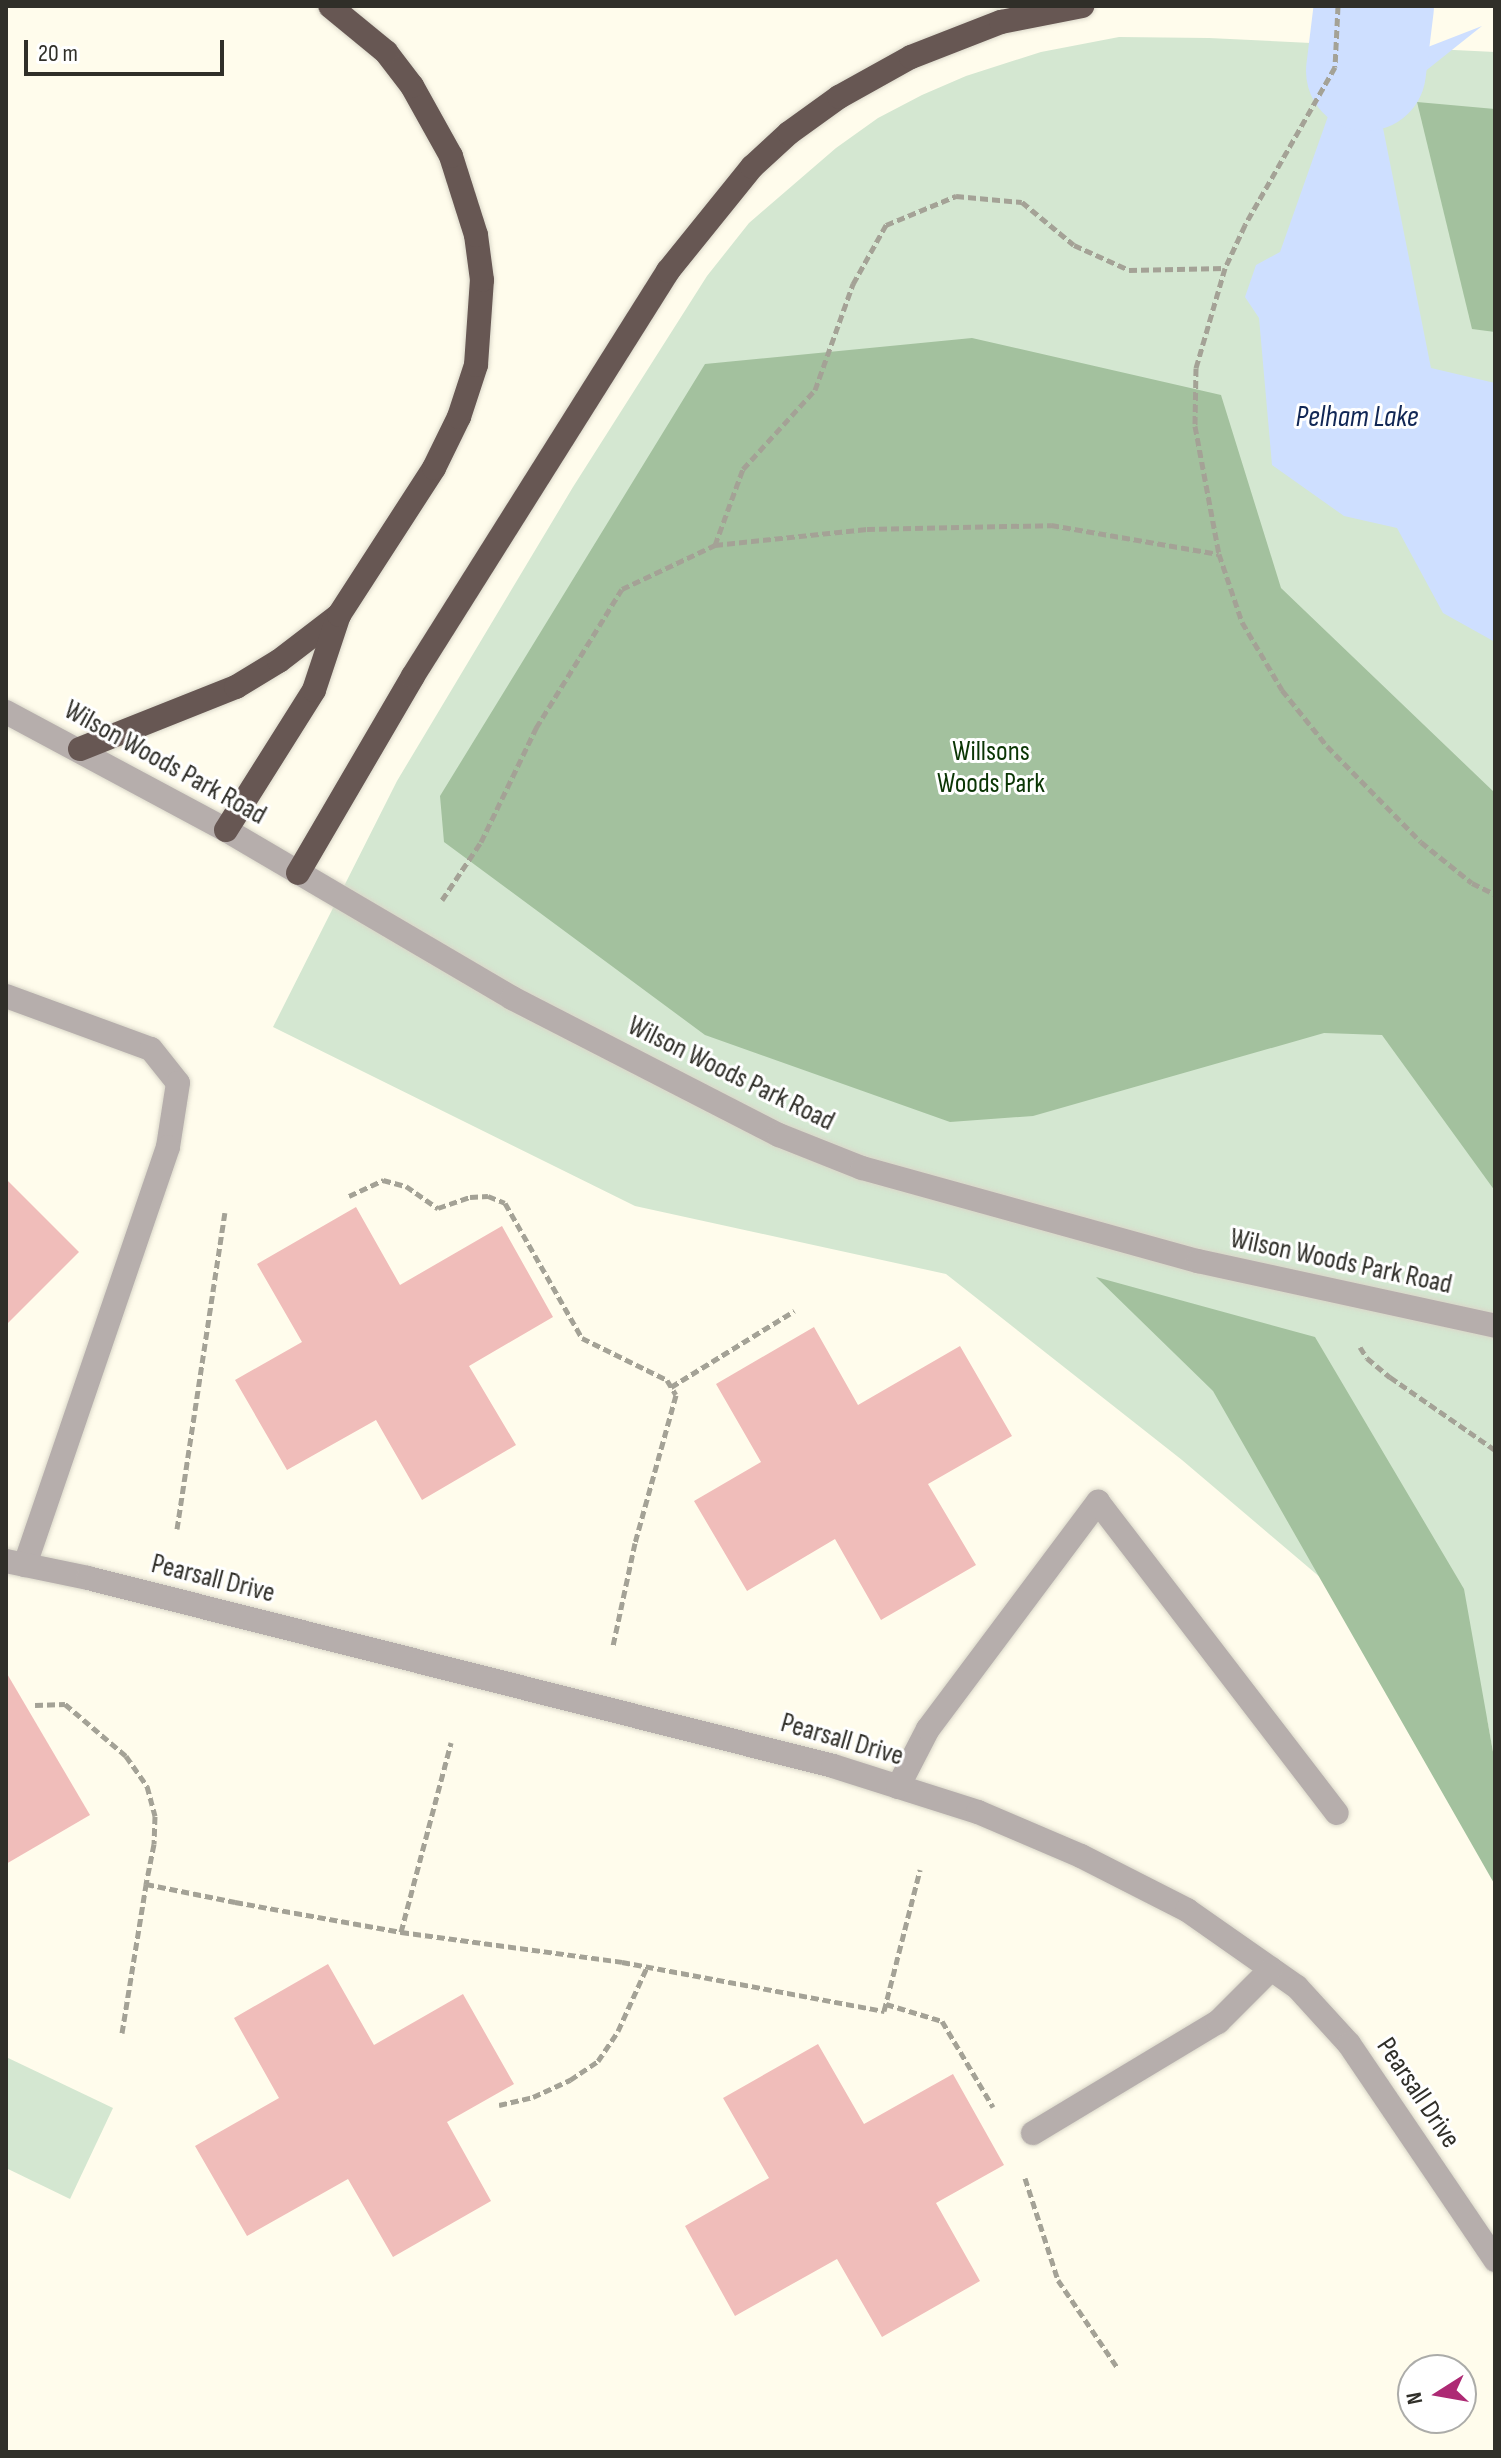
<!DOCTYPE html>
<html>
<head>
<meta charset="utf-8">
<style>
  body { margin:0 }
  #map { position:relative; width:1501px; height:2458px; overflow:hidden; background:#fffcec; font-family:"Sofia Sans Condensed",sans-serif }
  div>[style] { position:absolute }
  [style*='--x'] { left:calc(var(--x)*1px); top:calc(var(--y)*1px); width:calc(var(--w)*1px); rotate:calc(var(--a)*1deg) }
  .green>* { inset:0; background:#d4e7d1 }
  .forest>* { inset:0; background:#a3c19e }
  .water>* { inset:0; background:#cedfff }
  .river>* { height:120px; margin:-60px; padding:0 60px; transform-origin:60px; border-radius:60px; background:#cedfff }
  .building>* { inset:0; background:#f0bdba }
  .path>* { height:5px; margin-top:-2.5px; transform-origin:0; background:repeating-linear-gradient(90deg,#a4a296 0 8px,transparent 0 12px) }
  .roads { filter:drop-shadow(0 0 2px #dad7c9) drop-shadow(0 0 2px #dad7c9) }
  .minor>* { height:24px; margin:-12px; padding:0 12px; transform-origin:12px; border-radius:12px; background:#b6aeac }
  .highway>* { height:24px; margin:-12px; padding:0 12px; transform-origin:12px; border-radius:12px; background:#675753 }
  span { translate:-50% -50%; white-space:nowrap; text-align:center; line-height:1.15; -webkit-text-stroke:6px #fff; paint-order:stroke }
  .park-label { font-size:28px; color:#0a3504 }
  .street-label { font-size:28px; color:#302f29 }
  .water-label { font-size:30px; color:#112755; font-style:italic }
  .frame { position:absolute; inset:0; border:8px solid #302f29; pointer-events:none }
  .north { position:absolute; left:1397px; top:2354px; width:80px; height:80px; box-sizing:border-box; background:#fff; border:2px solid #acaca9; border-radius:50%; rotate:259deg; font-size:22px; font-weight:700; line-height:32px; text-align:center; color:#302f29 }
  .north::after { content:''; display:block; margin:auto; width:28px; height:36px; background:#ad2a74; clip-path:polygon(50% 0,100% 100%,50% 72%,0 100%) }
  .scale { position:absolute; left:24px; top:40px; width:200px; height:36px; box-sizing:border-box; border:4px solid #302f29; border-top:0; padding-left:10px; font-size:24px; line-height:28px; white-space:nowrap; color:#302f29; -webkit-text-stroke:6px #fff; paint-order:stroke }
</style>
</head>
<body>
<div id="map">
  <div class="green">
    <div style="clip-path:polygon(1119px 37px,1209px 38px,1495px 52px,1495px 1763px,1487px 1719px,1182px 1460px,946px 1274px,635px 1206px,273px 1027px,397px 781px,573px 487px,707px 276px,749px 223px,836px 148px,878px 118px,922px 95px,966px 76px,1041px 52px)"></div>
    <div style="clip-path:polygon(6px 2057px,113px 2108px,70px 2199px,6px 2168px)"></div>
  </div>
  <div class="forest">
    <div style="clip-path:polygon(1417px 102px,1495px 109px,1495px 332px,1472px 329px)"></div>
    <div style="clip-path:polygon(972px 338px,1221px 395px,1281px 588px,1495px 793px,1495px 1191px,1382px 1035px,1324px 1033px,1033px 1116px,950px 1122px,705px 1035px,444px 842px,440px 796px,705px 364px)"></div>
    <div style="clip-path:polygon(1096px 1277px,1315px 1337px,1464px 1589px,1495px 1763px,1495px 1885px,1213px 1391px)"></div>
  </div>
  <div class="water">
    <div style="clip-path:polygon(1482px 26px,1379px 108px,1431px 368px,1495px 383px,1495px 642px,1443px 613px,1397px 528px,1344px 516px,1272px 465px,1259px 318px,1245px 297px,1256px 265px,1280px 252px,1344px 71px,1366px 71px)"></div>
  </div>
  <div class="river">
    <div style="--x:1366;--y:71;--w:65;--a:-83"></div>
  </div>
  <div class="building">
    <div style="clip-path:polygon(6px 1179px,79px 1252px,6px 1325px)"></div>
    <div style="clip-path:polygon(356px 1207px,400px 1285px,502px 1226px,553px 1317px,469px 1366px,516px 1445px,422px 1500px,376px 1420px,287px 1470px,235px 1380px,302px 1342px,257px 1264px)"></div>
    <div style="clip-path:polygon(814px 1327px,858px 1405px,960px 1346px,1012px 1436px,928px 1484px,976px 1565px,881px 1620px,835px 1539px,747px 1591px,694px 1501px,761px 1462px,716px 1384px)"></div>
    <div style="clip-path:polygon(6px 1672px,90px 1815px,6px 1864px)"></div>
    <div style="clip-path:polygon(328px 1964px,374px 2045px,463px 1994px,514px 2084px,447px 2122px,491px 2201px,393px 2257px,348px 2179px,247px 2236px,195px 2146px,279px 2098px,234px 2018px)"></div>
    <div style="clip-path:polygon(818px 2044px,864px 2124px,953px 2074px,1004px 2165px,936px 2203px,980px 2281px,882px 2337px,837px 2259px,735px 2316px,685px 2226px,769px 2178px,723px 2098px)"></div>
  </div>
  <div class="path">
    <div style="--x:1338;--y:6;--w:61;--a:92.8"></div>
    <div style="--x:1335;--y:67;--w:182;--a:119.7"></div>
    <div style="--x:1245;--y:225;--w:47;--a:114.9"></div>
    <div style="--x:1225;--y:268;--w:104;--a:106.2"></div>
    <div style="--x:1196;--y:368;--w:58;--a:91"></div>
    <div style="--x:1195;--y:426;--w:130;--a:79.4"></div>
    <div style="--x:1219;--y:554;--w:72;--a:71.3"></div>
    <div style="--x:1242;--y:622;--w:79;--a:59.5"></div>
    <div style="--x:1282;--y:690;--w:72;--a:51.2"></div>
    <div style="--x:1327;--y:746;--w:134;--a:45.6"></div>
    <div style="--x:1421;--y:842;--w:65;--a:38.8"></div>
    <div style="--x:1472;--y:883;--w:25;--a:26"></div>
    <div style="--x:715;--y:545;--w:81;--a:-69.8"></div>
    <div style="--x:743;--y:469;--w:107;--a:-47.7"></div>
    <div style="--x:815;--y:390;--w:113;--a:-70.3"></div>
    <div style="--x:853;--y:284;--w:68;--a:-60.8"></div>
    <div style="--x:886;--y:225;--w:76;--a:-22.5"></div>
    <div style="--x:956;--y:196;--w:66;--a:5.2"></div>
    <div style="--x:1022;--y:202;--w:67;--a:39.6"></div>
    <div style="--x:1074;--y:245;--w:60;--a:24.4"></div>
    <div style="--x:1129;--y:270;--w:96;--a:-1.2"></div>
    <div style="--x:442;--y:900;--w:70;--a:-56.1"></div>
    <div style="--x:481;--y:842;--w:127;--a:-64.2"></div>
    <div style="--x:536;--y:728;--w:163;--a:-58.3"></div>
    <div style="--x:622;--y:589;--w:103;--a:-25.3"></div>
    <div style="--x:715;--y:545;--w:153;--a:-6"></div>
    <div style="--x:867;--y:529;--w:184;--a:-1.2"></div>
    <div style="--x:1051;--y:525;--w:170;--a:9.8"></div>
    <div style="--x:349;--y:1196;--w:38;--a:-25"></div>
    <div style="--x:383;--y:1180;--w:24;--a:15"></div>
    <div style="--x:406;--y:1186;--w:39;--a:35"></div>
    <div style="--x:438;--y:1208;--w:34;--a:-19"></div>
    <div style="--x:470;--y:1197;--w:18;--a:-3"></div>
    <div style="--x:488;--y:1196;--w:18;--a:22"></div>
    <div style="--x:505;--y:1203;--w:155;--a:60.3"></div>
    <div style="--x:582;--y:1338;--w:95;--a:26.3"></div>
    <div style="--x:667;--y:1380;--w:17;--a:59"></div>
    <div style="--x:676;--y:1395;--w:154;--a:105.5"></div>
    <div style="--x:635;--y:1543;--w:105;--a:102.1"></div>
    <div style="--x:1360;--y:1347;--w:13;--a:58"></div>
    <div style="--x:1367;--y:1358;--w:30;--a:40"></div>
    <div style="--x:1390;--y:1377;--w:128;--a:34.8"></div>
    <div style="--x:671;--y:1387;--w:145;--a:-31.7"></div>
    <div style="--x:177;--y:1529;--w:320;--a:-81.4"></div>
    <div style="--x:35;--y:1705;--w:30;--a:-2"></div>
    <div style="--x:65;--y:1704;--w:80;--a:40.4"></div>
    <div style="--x:126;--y:1756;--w:37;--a:55"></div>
    <div style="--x:147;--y:1786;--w:31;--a:75"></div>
    <div style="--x:155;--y:1816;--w:28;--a:92"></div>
    <div style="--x:154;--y:1844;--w:41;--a:101.3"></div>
    <div style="--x:146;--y:1884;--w:91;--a:11.4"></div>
    <div style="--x:235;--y:1902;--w:169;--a:10.2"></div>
    <div style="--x:401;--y:1932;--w:223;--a:7.7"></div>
    <div style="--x:622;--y:1962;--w:267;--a:10.6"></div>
    <div style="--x:884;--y:2011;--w:146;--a:-75.7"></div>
    <div style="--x:401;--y:1932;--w:196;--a:-75.2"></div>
    <div style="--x:886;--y:2004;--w:59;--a:16.9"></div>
    <div style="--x:942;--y:2021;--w:100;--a:59.3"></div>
    <div style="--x:122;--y:2033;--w:151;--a:-80.8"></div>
    <div style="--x:499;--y:2105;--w:35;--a:-13"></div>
    <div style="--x:533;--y:2097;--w:41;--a:-24.7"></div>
    <div style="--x:570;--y:2080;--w:34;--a:-34"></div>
    <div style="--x:598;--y:2061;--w:36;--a:-56"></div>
    <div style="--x:618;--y:2031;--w:70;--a:-65.6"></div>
    <div style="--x:1025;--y:2178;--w:107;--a:72.1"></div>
    <div style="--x:1058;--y:2280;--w:105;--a:55.9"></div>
  </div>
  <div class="roads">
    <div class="minor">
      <div style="--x:6;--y:712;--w:250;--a:28.2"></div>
      <div style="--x:226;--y:830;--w:332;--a:30.4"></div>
      <div style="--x:512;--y:998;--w:300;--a:27.2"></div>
      <div style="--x:779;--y:1135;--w:89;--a:21.7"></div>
      <div style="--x:862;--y:1168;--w:349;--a:15.5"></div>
      <div style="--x:1198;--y:1261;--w:304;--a:12.3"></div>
      <div style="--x:6;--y:996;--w:154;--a:20.1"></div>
      <div style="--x:151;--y:1049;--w:43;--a:51.5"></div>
      <div style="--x:178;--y:1083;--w:65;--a:98.9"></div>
      <div style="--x:168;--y:1147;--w:442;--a:108.9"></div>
      <div style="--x:6;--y:1561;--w:84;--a:11.7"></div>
      <div style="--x:88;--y:1578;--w:768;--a:14.16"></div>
      <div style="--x:833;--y:1766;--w:152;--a:17.6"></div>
      <div style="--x:978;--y:1812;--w:112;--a:23.1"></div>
      <div style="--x:1081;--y:1856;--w:119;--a:27"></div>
      <div style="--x:1187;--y:1910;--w:134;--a:35"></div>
      <div style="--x:1297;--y:1987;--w:77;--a:47.6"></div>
      <div style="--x:1349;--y:2044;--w:261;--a:55.9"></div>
      <div style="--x:898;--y:1787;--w:65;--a:-62.7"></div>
      <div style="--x:928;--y:1729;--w:284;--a:-53.2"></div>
      <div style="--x:1098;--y:1502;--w:392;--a:52.5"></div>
      <div style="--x:1033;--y:2133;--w:216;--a:-31"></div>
      <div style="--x:1218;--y:2022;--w:75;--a:-45"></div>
    </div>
    <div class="highway">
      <div style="--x:80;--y:749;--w:168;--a:-21.7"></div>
      <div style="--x:236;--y:687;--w:50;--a:-31.2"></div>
      <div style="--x:279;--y:661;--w:76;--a:-37.5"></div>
      <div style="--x:226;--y:830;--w:165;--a:-57.8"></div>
      <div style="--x:314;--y:690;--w:79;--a:-71.6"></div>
      <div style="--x:339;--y:615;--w:175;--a:-57.1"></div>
      <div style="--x:434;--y:468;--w:57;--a:-63.9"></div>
      <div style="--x:459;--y:417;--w:55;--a:-71.9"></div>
      <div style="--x:476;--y:365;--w:85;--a:-86"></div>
      <div style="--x:482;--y:280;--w:45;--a:-97.6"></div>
      <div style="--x:476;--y:235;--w:83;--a:-107.6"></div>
      <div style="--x:451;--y:156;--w:80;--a:-119.1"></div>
      <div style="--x:412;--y:86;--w:43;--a:-127.4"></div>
      <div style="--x:386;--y:52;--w:72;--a:-140.6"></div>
      <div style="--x:298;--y:873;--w:228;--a:-59.7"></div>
      <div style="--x:413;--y:676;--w:479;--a:-57.8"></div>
      <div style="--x:668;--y:271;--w:134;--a:-51.1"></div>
      <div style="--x:752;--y:167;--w:50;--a:-42.6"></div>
      <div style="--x:789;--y:133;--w:62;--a:-35.8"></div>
      <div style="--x:839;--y:97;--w:82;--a:-29.1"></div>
      <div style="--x:911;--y:57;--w:97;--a:-21.3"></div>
      <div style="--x:1001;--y:22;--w:83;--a:-11.2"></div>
    </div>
  </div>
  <div class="park-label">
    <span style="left:991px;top:768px">Willsons<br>Woods Park</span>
  </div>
  <div class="street-label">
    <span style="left:165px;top:763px;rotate:29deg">Wilson Woods Park Road</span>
    <span style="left:731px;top:1074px;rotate:26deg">Wilson Woods Park Road</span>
    <span style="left:1341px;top:1262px;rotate:12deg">Wilson Woods Park Road</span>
    <span style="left:213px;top:1579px;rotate:14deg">Pearsall Drive</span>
    <span style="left:842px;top:1740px;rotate:16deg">Pearsall Drive</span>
    <span style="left:1418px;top:2093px;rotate:56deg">Pearsall Drive</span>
  </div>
  <div class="water-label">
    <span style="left:1357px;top:417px">Pelham Lake</span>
  </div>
  <div class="frame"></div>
  <div class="north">N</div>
  <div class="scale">20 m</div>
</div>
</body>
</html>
